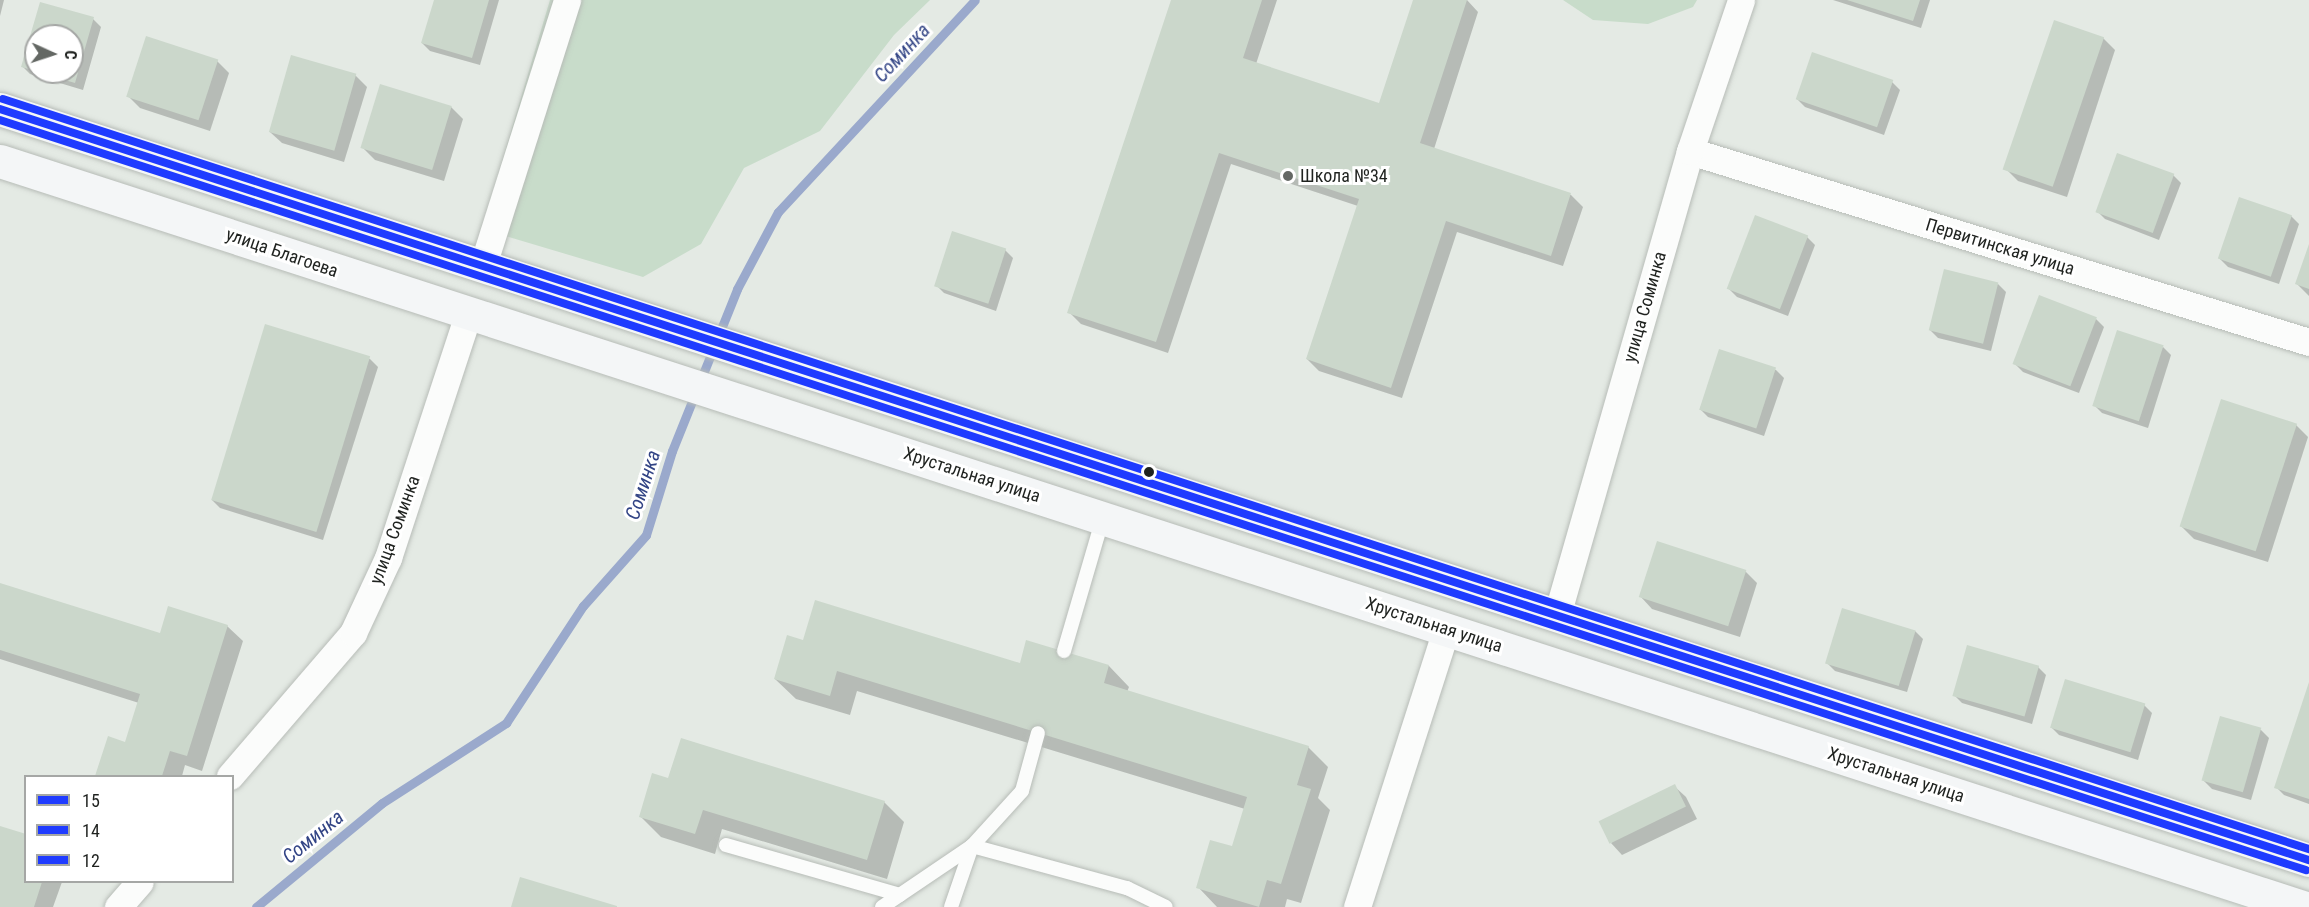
<!DOCTYPE html>
<html>
<head>
<meta charset="utf-8">
<style>
  body { margin:0 }
  #map { position:relative; width:2309px; height:907px; overflow:hidden; background:#e4eae4; font-family:"Roboto Condensed",sans-serif }
  div>[style] { position:absolute }
  [style*='--x'] { left:calc(var(--x)*1px); top:calc(var(--y)*1px); width:calc(var(--w)*1px); rotate:calc(var(--a)*1deg) }
  .green>* { inset:0; background:#c8dcca }
  .shadow>* { inset:0; background:#0003 }
  .stream>* { height:9px; margin:-4.5px; padding:0 4.5px; transform-origin:4.5px; border-radius:4.5px; background:#9aa9cc }
  .building>* { inset:0; background:#cbd7cb; transform-origin:0 0 }
  .roads { filter:drop-shadow(0 0 2px #b7bcb7) drop-shadow(0 0 2px #b7bcb7) }
  .lane>* { height:14px; margin:-7px; padding:0 7px; transform-origin:7px; border-radius:7px; background:#fbfcfb }
  .street>* { height:27px; margin:-13.5px; padding:0 13.5px; transform-origin:13.5px; border-radius:13.5px; background:#fbfcfb }
  .secondary>* { height:33px; margin:-16.5px; padding:0 16.5px; transform-origin:16.5px; border-radius:16.5px; background:#f4f6f7 }
  .bus-1>* { height:8px; margin:-4px; padding:0 4px; transform-origin:4px; border-radius:4px; background:#1f3bff }
  .bus-2>* { height:8px; margin:-4px; padding:0 4px; transform-origin:4px; border-radius:4px; background:#1f3bff }
  .bus-3>* { height:8px; margin:-4px; padding:0 4px; transform-origin:4px; border-radius:4px; background:#1f3bff }
  .dots>* { width:16px; height:16px; translate:-50% -50%; box-sizing:border-box; border:3px solid #fff; border-radius:50% }
  span { translate:-50% -50%; white-space:nowrap; text-align:center; line-height:1.15; -webkit-text-stroke:6px #fff; paint-order:stroke }
  .poi-label { font-size:18px; color:#1f221f }
  .left { translate:0 -50%; text-align:left }
  .street-label { font-size:18px; color:#1f221f }
  .water-label { font-size:20px; color:#324485; font-style:italic }
  .legend { position:absolute; left:24px; top:775px; width:210px; height:108px; box-sizing:border-box; background:#fff; border:2px solid #a5a7a5; margin:0; padding:8px 10px; list-style:none; font-size:18px; color:#1f221f }
  .legend li { display:flex; align-items:center; gap:12px; height:30px }
  .legend b { width:30px; border:2px solid #a5a7a5 }
  .north { position:absolute; left:24px; top:24px; width:60px; height:60px; box-sizing:border-box; background:#fff; border:2px solid #a5a7a5; border-radius:50%; rotate:93deg; font-size:16px; font-weight:700; line-height:24px; text-align:center; color:#1f221f }
  .north::after { content:''; display:block; margin:auto; width:21px; height:27px; background:#646864; clip-path:polygon(50% 0,100% 100%,50% 72%,0 100%) }
</style>
</head>
<body>
<div id="map">
  <div class="green">
    <div style="clip-path:polygon(550px 0,930px 0,894px 35px,820px 131px,744px 168px,701px 244px,643px 277px,482px 229px)"></div>
    <div style="clip-path:polygon(1563px 0,1697px 0,1693px 7px,1648px 24px,1593px 20px)"></div>
  </div>
  <div class="shadow">
    <div style="clip-path:polygon(0 0,4px 0,0 16px)"></div>
    <div style="clip-path:polygon(435px 0,499px 0,480px 65px,430px 51px,422px 43px)"></div>
    <div style="clip-path:polygon(1172px 0,1277px 0,1256px 64px,1380px 105px,1415px 0,1467px 0,1478px 12px,1434px 149px,1571px 195px,1583px 207px,1563px 266px,1457px 232px,1402px 398px,1319px 371px,1307px 359px,1358px 206px,1231px 164px,1168px 353px,1081px 324px,1069px 312px)"></div>
    <div style="clip-path:polygon(1833px 0,1930px 0,1921px 28px)"></div>
    <div style="clip-path:polygon(evenodd,41px 3px,93px 19px,101px 27px,83px 90px,30px 74px,22px 66px,41px 3px,36px 36px,72px 36px,72px 72px,36px 72px,36px 36px)"></div>
    <div style="clip-path:polygon(2103px 38px,2115px 50px,2067px 197px,2018px 181px,2006px 169px)"></div>
    <div style="clip-path:polygon(217px 61px,229px 73px,210px 131px,140px 108px,128px 96px)"></div>
    <div style="clip-path:polygon(355px 75px,367px 87px,344px 162px,282px 143px,270px 132px)"></div>
    <div style="clip-path:polygon(1892px 82px,1900px 90px,1884px 135px,1805px 107px,1797px 99px)"></div>
    <div style="clip-path:polygon(451px 107px,463px 119px,444px 181px,375px 160px,363px 148px)"></div>
    <div style="clip-path:polygon(2173px 175px,2181px 183px,2159px 240px,2105px 219px,2097px 211px)"></div>
    <div style="clip-path:polygon(2291px 216px,2299px 224px,2279px 284px,2228px 267px,2220px 259px)"></div>
    <div style="clip-path:polygon(1807px 237px,1815px 245px,1788px 316px,1737px 297px,1729px 289px)"></div>
    <div style="clip-path:polygon(2309px 247px,2309px 296px,2297px 284px)"></div>
    <div style="clip-path:polygon(1005px 250px,1013px 258px,996px 311px,944px 293px,936px 285px)"></div>
    <div style="clip-path:polygon(1998px 284px,2006px 292px,1991px 351px,1938px 338px,1930px 330px)"></div>
    <div style="clip-path:polygon(2040px 297px,2096px 319px,2104px 327px,2079px 393px,2023px 372px,2015px 364px)"></div>
    <div style="clip-path:polygon(266px 326px,370px 359px,378px 367px,323px 540px,220px 508px,212px 500px)"></div>
    <div style="clip-path:polygon(2163px 347px,2171px 355px,2148px 428px,2102px 413px,2094px 405px)"></div>
    <div style="clip-path:polygon(1720px 351px,1776px 370px,1784px 378px,1764px 436px,1708px 417px,1700px 409px)"></div>
    <div style="clip-path:polygon(2296px 425px,2308px 437px,2268px 562px,2194px 539px,2182px 527px)"></div>
    <div style="clip-path:polygon(1745px 571px,1757px 583px,1740px 637px,1652px 609px,1641px 597px)"></div>
    <div style="clip-path:polygon(0 585px,161px 635px,227px 626px,243px 641px,202px 771px,185px 765px,182px 776px,97px 776px,109px 738px,126px 744px,139px 703px,0 659px)"></div>
    <div style="clip-path:polygon(1915px 631px,1923px 639px,1907px 692px,1835px 671px,1827px 663px)"></div>
    <div style="clip-path:polygon(804px 642px,1021px 665px,1027px 642px,1109px 666px,1129px 687px,1127px 692px,1308px 747px,1328px 767px,1318px 798px,1330px 810px,1301px 903px,1287px 899px,1285px 907px,1217px 907px,1198px 887px,1233px 848px,1245px 809px,857px 691px,850px 715px,796px 699px,775px 679px)"></div>
    <div style="clip-path:polygon(2038px 667px,2046px 675px,2032px 724px,1962px 703px,1954px 695px)"></div>
    <div style="clip-path:polygon(2309px 686px,2309px 804px,2284px 795px,2276px 787px)"></div>
    <div style="clip-path:polygon(2144px 705px,2152px 713px,2138px 760px,2059px 735px,2051px 727px)"></div>
    <div style="clip-path:polygon(2221px 718px,2261px 730px,2269px 738px,2251px 800px,2212px 789px,2204px 781px)"></div>
    <div style="clip-path:polygon(669px 780px,884px 802px,904px 822px,887px 879px,722px 829px,715px 854px,661px 837px,641px 817px)"></div>
    <div style="clip-path:polygon(1674px 786px,1686px 797px,1697px 819px,1622px 855px,1611px 843px)"></div>
    <div style="clip-path:polygon(0 828px,26px 882px,62px 882px,53px 907px,0 907px)"></div>
  </div>
  <div class="stream">
    <div style="--x:256;--y:907;--w:163;--a:-39.5"></div>
    <div style="--x:382;--y:803;--w:148;--a:-32.8"></div>
    <div style="--x:506;--y:723;--w:140;--a:-56.7"></div>
    <div style="--x:583;--y:606;--w:95;--a:-48.4"></div>
    <div style="--x:646;--y:535;--w:88;--a:-72.8"></div>
    <div style="--x:672;--y:451;--w:175;--a:-68.1"></div>
    <div style="--x:737;--y:289;--w:87;--a:-62"></div>
    <div style="--x:778;--y:212;--w:289;--a:-47.1"></div>
  </div>
  <div class="building">
    <div style="clip-path:polygon(434px 0,489px 0,472px 58px,421px 43px)"></div>
    <div style="clip-path:polygon(1171px 0,1262px 0,1243px 58px,1379px 103px,1413px 0,1467px 0,1420px 143px,1571px 193px,1551px 256px,1446px 221px,1391px 388px,1306px 359px,1359px 199px,1219px 153px,1156px 342px,1067px 313px)"></div>
    <div style="clip-path:polygon(1847px 0,1920px 0,1913px 21px)"></div>
    <div style="clip-path:polygon(40px 2px,94px 17px,75px 83px,41px 73px,72px 72px,72px 36px,36px 36px,36px 71px,21px 67px)"></div>
    <div style="left:2054px;top:20px;width:53px;height:158px;rotate:19deg"></div>
    <div style="left:146px;top:36px;width:76px;height:64px;rotate:18deg"></div>
    <div style="left:1812px;top:52px;width:86px;height:50px;rotate:19deg"></div>
    <div style="left:291px;top:55px;width:68px;height:80px;rotate:16deg"></div>
    <div style="left:380px;top:84px;width:75px;height:67px;rotate:17deg"></div>
    <div style="left:2117px;top:153px;width:61px;height:63px;rotate:20deg"></div>
    <div style="left:2239px;top:197px;width:56px;height:65px;rotate:19deg"></div>
    <div style="left:1755px;top:215px;width:57px;height:79px;rotate:21deg"></div>
    <div style="left:952px;top:231px;width:57px;height:58px;rotate:18deg"></div>
    <div style="clip-path:polygon(2309px 244px,2309px 289px,2295px 284px)"></div>
    <div style="left:1944px;top:269px;width:56px;height:63px;rotate:14deg"></div>
    <div style="left:2039px;top:295px;width:62px;height:74px;rotate:21deg"></div>
    <div style="left:265px;top:324px;width:110px;height:184px;rotate:17deg"></div>
    <div style="left:2117px;top:330px;width:49px;height:80px;rotate:18deg"></div>
    <div style="left:1719px;top:349px;width:60px;height:64px;rotate:18deg"></div>
    <div style="left:2221px;top:399px;width:80px;height:134px;rotate:18deg"></div>
    <div style="left:1657px;top:541px;width:94px;height:59px;rotate:18deg"></div>
    <div style="clip-path:polygon(0 583px,160px 633px,168px 606px,228px 625px,187px 756px,170px 751px,162px 776px,95px 776px,108px 736px,125px 742px,140px 694px,0 650px)"></div>
    <div style="clip-path:polygon(815px 600px,1020px 663px,1026px 640px,1109px 665px,1104px 683px,1309px 746px,1297px 785px,1311px 789px,1281px 884px,1267px 880px,1259px 907px,1196px 888px,1210px 840px,1232px 846px,1247px 797px,837px 671px,830px 696px,774px 679px,787px 635px,803px 640px)"></div>
    <div style="left:1842px;top:608px;width:77px;height:58px;rotate:17deg"></div>
    <div style="left:1967px;top:645px;width:75px;height:53px;rotate:16deg"></div>
    <div style="left:2065px;top:679px;width:84px;height:51px;rotate:17deg"></div>
    <div style="clip-path:polygon(2309px 682px,2309px 799px,2274px 788px)"></div>
    <div style="left:2220px;top:716px;width:43px;height:67px;rotate:16deg"></div>
    <div style="clip-path:polygon(681px 738px,885px 801px,867px 860px,703px 810px,695px 834px,639px 817px,652px 773px,668px 778px)"></div>
    <div style="left:1675px;top:784px;width:25px;height:85px;rotate:64deg"></div>
    <div style="clip-path:polygon(0 826px,26px 834px,26px 882px,42px 882px,34px 907px,0 907px)"></div>
    <div style="clip-path:polygon(520px 877px,617px 906px,617px 907px,511px 907px)"></div>
  </div>
  <div class="roads">
    <div class="lane">
      <div style="--x:1064;--y:651;--w:139;--a:-73.7"></div>
      <div style="--x:726;--y:845;--w:181;--a:16"></div>
      <div style="--x:882;--y:907;--w:109;--a:-34.1"></div>
      <div style="--x:972;--y:846;--w:74;--a:-47.7"></div>
      <div style="--x:1022;--y:791;--w:60;--a:-74.6"></div>
      <div style="--x:951;--y:907;--w:65;--a:-71"></div>
      <div style="--x:972;--y:846;--w:161;--a:15.2"></div>
      <div style="--x:1127;--y:888;--w:43;--a:26"></div>
    </div>
    <div class="street">
      <div style="--x:1690;--y:151;--w:648;--a:17.15"></div>
      <div style="--x:483;--y:265;--w:278;--a:-72.4"></div>
      <div style="--x:1557;--y:615;--w:483;--a:-74"></div>
      <div style="--x:1690;--y:151;--w:159;--a:-71.3"></div>
      <div style="--x:230;--y:776;--w:189;--a:-49.3"></div>
      <div style="--x:353;--y:633;--w:83;--a:-65"></div>
      <div style="--x:388;--y:558;--w:257;--a:-71.8"></div>
      <div style="--x:118;--y:907;--w:33;--a:-49"></div>
      <div style="--x:1357;--y:907;--w:292;--a:-72.2"></div>
    </div>
    <div class="secondary">
      <div style="--x:0;--y:109;--w:2428;--a:18.02"></div>
      <div style="--x:0;--y:161;--w:2421;--a:17.95"></div>
    </div>
  </div>
  <div class="bus-1">
    <div style="--x:0;--y:109;--w:2428;--a:18.02"></div>
  </div>
  <div class="bus-2">
    <div style="--x:0;--y:120;--w:2425;--a:18.02"></div>
  </div>
  <div class="bus-3">
    <div style="--x:3;--y:99;--w:2425;--a:18.02"></div>
  </div>
  <div class="dots">
    <div style="left:1288px;top:176px;background:#646864"></div>
    <div style="left:1149px;top:472px;background:#1f221f"></div>
  </div>
  <div class="poi-label">
    <span class="left" style="left:1300px;top:176px">Школа №34</span>
  </div>
  <div class="street-label">
    <span style="left:2000px;top:247px;rotate:17deg">Первитинская улица</span>
    <span style="left:282px;top:253px;rotate:19deg">улица Благоева</span>
    <span style="left:1645px;top:307px;rotate:-74deg">улица Соминка</span>
    <span style="left:972px;top:475px;rotate:18deg">Хрустальная улица</span>
    <span style="left:395px;top:530px;rotate:-70deg">улица Соминка</span>
    <span style="left:1434px;top:625px;rotate:18deg">Хрустальная улица</span>
    <span style="left:1896px;top:775px;rotate:18deg">Хрустальная улица</span>
  </div>
  <div class="water-label">
    <span style="left:902px;top:53px;rotate:-47deg">Соминка</span>
    <span style="left:643px;top:485px;rotate:-72deg">Соминка</span>
    <span style="left:313px;top:837px;rotate:-39deg">Соминка</span>
  </div>
  <ul class="legend">
  <li><b style="height:8px;background:#1f3bff"></b>15</li>
  <li><b style="height:8px;background:#1f3bff"></b>14</li>
  <li><b style="height:8px;background:#1f3bff"></b>12</li>
  </ul>
  <div class="north">С</div>
</div>
</body>
</html>
